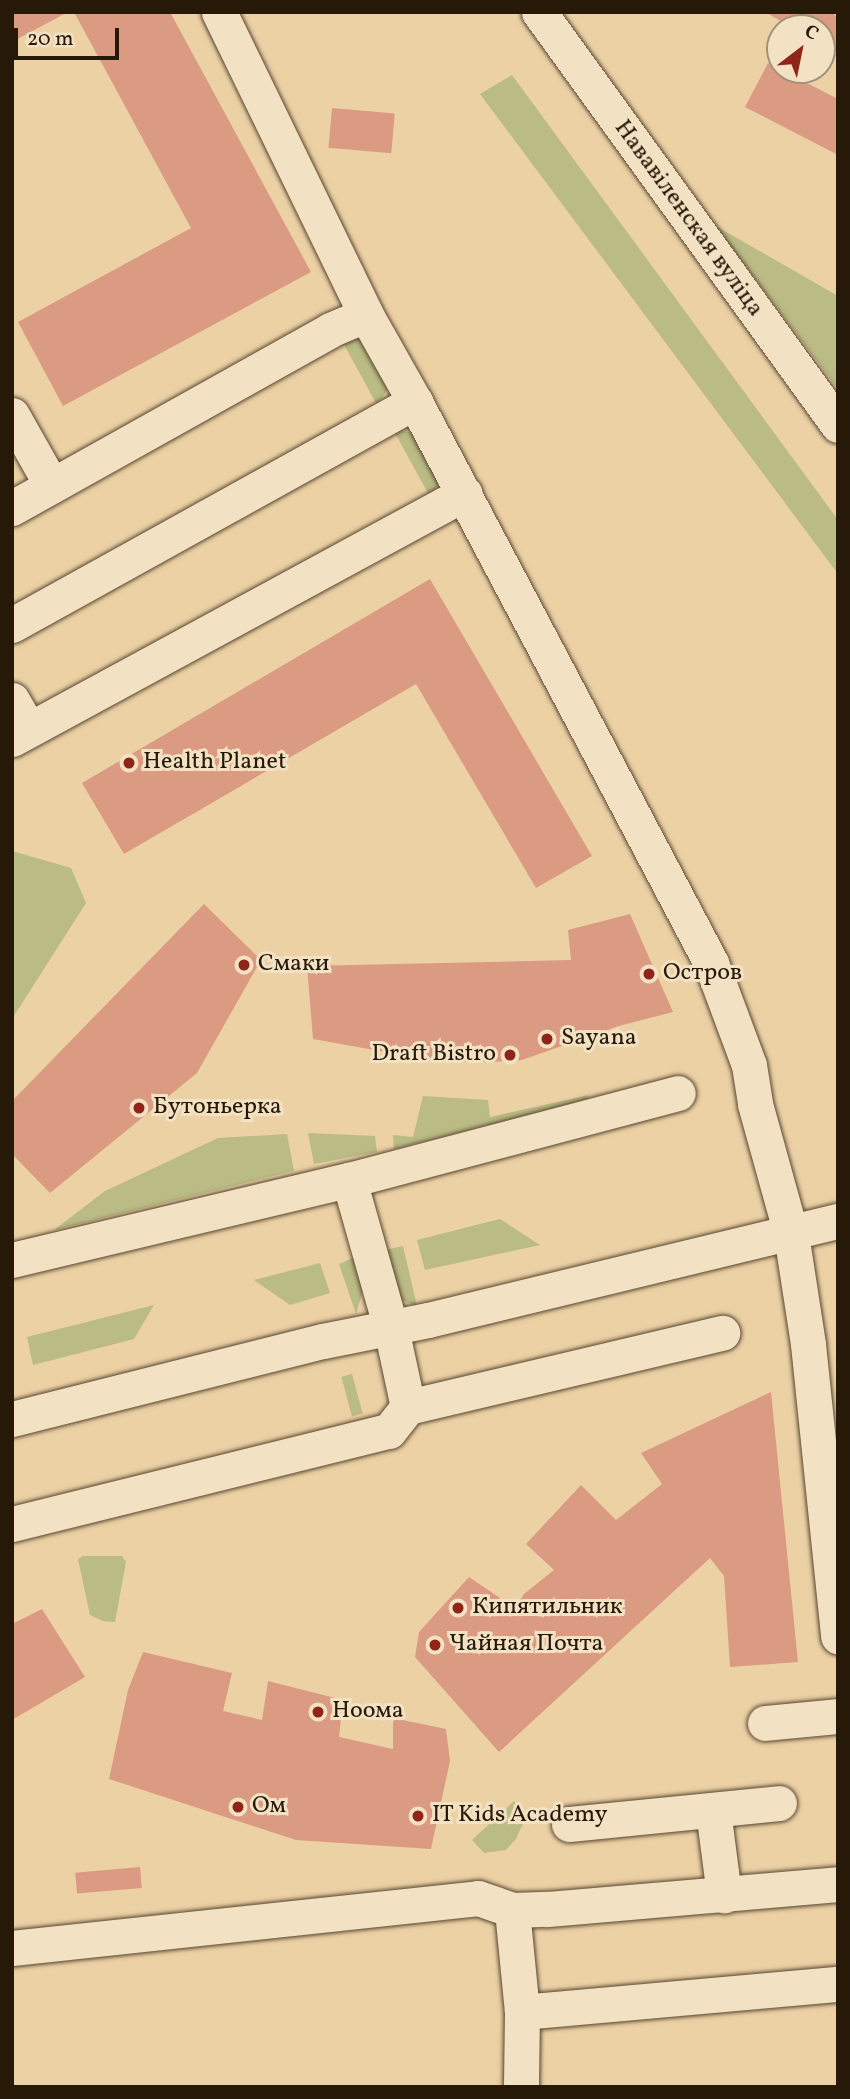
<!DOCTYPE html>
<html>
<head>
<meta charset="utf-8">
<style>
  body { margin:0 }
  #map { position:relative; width:850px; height:2099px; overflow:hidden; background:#ecd1a5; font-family:Vollkorn,serif }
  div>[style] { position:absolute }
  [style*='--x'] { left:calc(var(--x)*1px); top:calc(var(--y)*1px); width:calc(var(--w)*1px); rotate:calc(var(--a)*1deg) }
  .green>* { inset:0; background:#babb85; transform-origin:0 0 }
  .building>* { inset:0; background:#db9b83; transform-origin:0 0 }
  .roads { filter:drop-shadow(0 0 2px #58472f) drop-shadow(0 0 2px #58472f) }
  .minor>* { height:35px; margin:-17.5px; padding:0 17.5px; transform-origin:17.5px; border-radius:17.5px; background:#f3e1c4 }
  .dots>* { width:19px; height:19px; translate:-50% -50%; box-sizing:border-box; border:4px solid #f3e1c4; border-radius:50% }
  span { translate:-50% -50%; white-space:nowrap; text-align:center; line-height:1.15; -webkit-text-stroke:6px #f3e1c4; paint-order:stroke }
  .street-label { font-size:24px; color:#261908 }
  .poi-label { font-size:24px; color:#261908 }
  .left { translate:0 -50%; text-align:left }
  .right { translate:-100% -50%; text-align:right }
  .frame { position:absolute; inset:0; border:14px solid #261908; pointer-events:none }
  .north { position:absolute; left:766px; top:14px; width:70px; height:70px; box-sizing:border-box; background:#f3e1c4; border:2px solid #a19179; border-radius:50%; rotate:32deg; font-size:19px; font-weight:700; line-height:28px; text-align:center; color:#261908 }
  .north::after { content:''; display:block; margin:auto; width:24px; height:32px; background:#8f2418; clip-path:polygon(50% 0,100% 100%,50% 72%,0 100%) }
  .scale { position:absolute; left:14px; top:28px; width:105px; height:32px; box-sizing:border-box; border:4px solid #261908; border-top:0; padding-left:9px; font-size:21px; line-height:24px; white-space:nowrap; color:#261908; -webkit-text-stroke:5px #f3e1c4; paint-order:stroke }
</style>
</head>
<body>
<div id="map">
  <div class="green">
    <div style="clip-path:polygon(512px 75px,838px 520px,838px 574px,480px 94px)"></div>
    <div style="clip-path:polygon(716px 226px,838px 296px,838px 389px)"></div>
    <div style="clip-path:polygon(352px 336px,363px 340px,388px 389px,377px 405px,341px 339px)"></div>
    <div style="clip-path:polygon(400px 430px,420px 435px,439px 483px,430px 497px,395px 433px)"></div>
    <div style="clip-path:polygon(12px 851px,71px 868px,86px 903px,12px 1019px)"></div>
    <div style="clip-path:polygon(588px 1095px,589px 1100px,394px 1149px,393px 1135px,413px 1137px,423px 1096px,488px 1100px,490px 1117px)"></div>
    <div style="clip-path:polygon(308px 1133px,375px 1136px,377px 1152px,314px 1164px)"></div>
    <div style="clip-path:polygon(287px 1134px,294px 1171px,54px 1230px,105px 1191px,218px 1138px)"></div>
    <div style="clip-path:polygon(500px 1219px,540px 1245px,425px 1270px,417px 1240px)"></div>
    <div style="clip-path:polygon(403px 1246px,417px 1306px,403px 1301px,397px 1295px,386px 1250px)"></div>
    <div style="clip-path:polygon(353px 1258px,363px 1290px,356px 1314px,339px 1264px)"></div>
    <div style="clip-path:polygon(320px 1263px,330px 1293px,290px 1305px,254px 1280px)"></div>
    <div style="clip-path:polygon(154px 1305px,134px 1339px,33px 1365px,27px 1337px)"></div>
    <div style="left:352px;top:1374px;width:41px;height:11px;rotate:75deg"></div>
    <div style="clip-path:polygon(83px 1556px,122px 1556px,126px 1562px,115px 1622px,103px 1621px,90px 1615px,78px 1559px)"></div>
    <div style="clip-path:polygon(514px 1801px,526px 1817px,516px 1839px,506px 1850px,484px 1853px,472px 1840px)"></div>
  </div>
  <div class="building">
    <div style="clip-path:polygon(12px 12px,68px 12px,12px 42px)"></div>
    <div style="clip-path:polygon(74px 12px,170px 12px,311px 272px,63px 406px,18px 322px,191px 228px)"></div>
    <div style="clip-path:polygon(765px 12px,830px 12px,838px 17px,838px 53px,822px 45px,822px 28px,793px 28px)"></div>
    <div style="clip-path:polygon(768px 63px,838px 99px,838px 155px,745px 107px)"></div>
    <div style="left:332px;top:108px;width:63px;height:40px;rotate:5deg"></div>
    <div style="clip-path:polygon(430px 579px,592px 856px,536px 888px,416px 684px,124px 854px,82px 783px)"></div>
    <div style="clip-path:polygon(204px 904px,261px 960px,197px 1073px,50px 1193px,12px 1154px,12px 1101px)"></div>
    <div style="clip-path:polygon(630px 914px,673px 1012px,619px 1026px,522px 1060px,475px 1063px,396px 1054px,313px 1039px,307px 966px,571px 960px,568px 930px)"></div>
    <div style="clip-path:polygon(771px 1392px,798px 1662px,730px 1667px,724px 1576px,710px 1558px,499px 1752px,415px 1657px,419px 1632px,469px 1577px,515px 1608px,524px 1594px,554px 1570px,526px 1544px,581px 1485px,616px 1520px,662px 1484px,641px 1453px)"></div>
    <div style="clip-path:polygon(42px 1609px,85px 1677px,12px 1720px,12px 1624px)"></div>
    <div style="clip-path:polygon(143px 1652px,232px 1673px,223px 1711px,262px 1720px,268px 1681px,343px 1700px,339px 1737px,393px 1749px,393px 1718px,446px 1729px,450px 1761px,431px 1849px,296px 1840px,109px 1779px,128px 1690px)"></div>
    <div style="left:140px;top:1867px;width:21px;height:65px;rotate:85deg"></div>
  </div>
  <div class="roads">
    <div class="minor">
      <div style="--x:219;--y:12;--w:337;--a:64.1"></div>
      <div style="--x:366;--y:315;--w:100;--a:60.6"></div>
      <div style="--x:539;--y:12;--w:510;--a:54.1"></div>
      <div style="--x:12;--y:415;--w:81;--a:60.6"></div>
      <div style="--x:12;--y:508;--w:364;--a:-29.2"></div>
      <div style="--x:330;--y:330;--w:39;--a:-23"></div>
      <div style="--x:12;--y:625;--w:461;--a:-29"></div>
      <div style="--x:415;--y:402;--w:634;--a:62.18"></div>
      <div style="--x:711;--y:963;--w:109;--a:69.6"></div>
      <div style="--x:749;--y:1065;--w:39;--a:81"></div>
      <div style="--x:755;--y:1104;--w:135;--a:74.5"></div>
      <div style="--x:791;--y:1234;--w:111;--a:81.2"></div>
      <div style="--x:808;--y:1344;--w:294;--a:84.1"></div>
      <div style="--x:12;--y:700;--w:34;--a:60"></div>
      <div style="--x:12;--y:739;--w:515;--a:-28.5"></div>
      <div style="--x:349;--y:1180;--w:154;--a:74.2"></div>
      <div style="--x:391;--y:1328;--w:81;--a:77.9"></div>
      <div style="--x:12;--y:1260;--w:346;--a:-13.4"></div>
      <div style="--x:349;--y:1180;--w:340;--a:-14.8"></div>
      <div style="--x:12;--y:1419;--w:321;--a:-14.1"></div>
      <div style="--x:323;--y:1341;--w:107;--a:-11.3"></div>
      <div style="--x:428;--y:1320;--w:422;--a:-13.6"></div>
      <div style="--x:12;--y:1524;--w:388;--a:-13.9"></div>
      <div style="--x:389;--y:1431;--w:31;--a:-52"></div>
      <div style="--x:408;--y:1407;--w:323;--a:-13.3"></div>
      <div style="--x:765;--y:1723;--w:73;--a:-5.5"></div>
      <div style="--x:713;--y:1810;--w:86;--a:82.6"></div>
      <div style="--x:569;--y:1824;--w:211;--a:-5.7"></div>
      <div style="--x:512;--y:1910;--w:102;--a:84.4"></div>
      <div style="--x:522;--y:2012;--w:75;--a:90.8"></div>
      <div style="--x:12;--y:1948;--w:469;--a:-6.1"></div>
      <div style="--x:478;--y:1898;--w:36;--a:19"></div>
      <div style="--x:512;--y:1910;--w:36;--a:-2"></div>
      <div style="--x:548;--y:1909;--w:291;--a:-4.9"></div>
      <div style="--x:522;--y:2012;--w:317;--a:-5.1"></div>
    </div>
  </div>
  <div class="dots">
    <div style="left:129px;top:763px;background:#8f2418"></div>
    <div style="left:244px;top:965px;background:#8f2418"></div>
    <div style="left:649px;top:974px;background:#8f2418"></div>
    <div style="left:547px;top:1039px;background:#8f2418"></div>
    <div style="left:510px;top:1055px;background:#8f2418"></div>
    <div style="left:139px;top:1108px;background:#8f2418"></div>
    <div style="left:458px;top:1608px;background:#8f2418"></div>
    <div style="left:435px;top:1645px;background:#8f2418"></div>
    <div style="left:318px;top:1712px;background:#8f2418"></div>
    <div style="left:238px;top:1807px;background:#8f2418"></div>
    <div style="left:418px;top:1816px;background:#8f2418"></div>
  </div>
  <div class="street-label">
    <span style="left:688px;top:219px;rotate:54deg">Нававіленская вуліца</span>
  </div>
  <div class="poi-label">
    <span class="left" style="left:143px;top:763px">Health Planet</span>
    <span class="left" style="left:258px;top:965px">Смаки</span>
    <span class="left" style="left:663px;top:974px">Остров</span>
    <span class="left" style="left:561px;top:1039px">Sayana</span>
    <span class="right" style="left:496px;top:1055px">Draft Bistro</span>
    <span class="left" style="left:153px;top:1108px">Бутоньерка</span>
    <span class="left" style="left:472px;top:1608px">Кипятильник</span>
    <span class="left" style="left:449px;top:1645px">Чайная Почта</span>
    <span class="left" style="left:332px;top:1712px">Ноома</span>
    <span class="left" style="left:252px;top:1807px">Ом</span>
    <span class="left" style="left:432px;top:1816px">IT Kids Academy</span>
  </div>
  <div class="frame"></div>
  <div class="north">С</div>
  <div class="scale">20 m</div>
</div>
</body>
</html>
